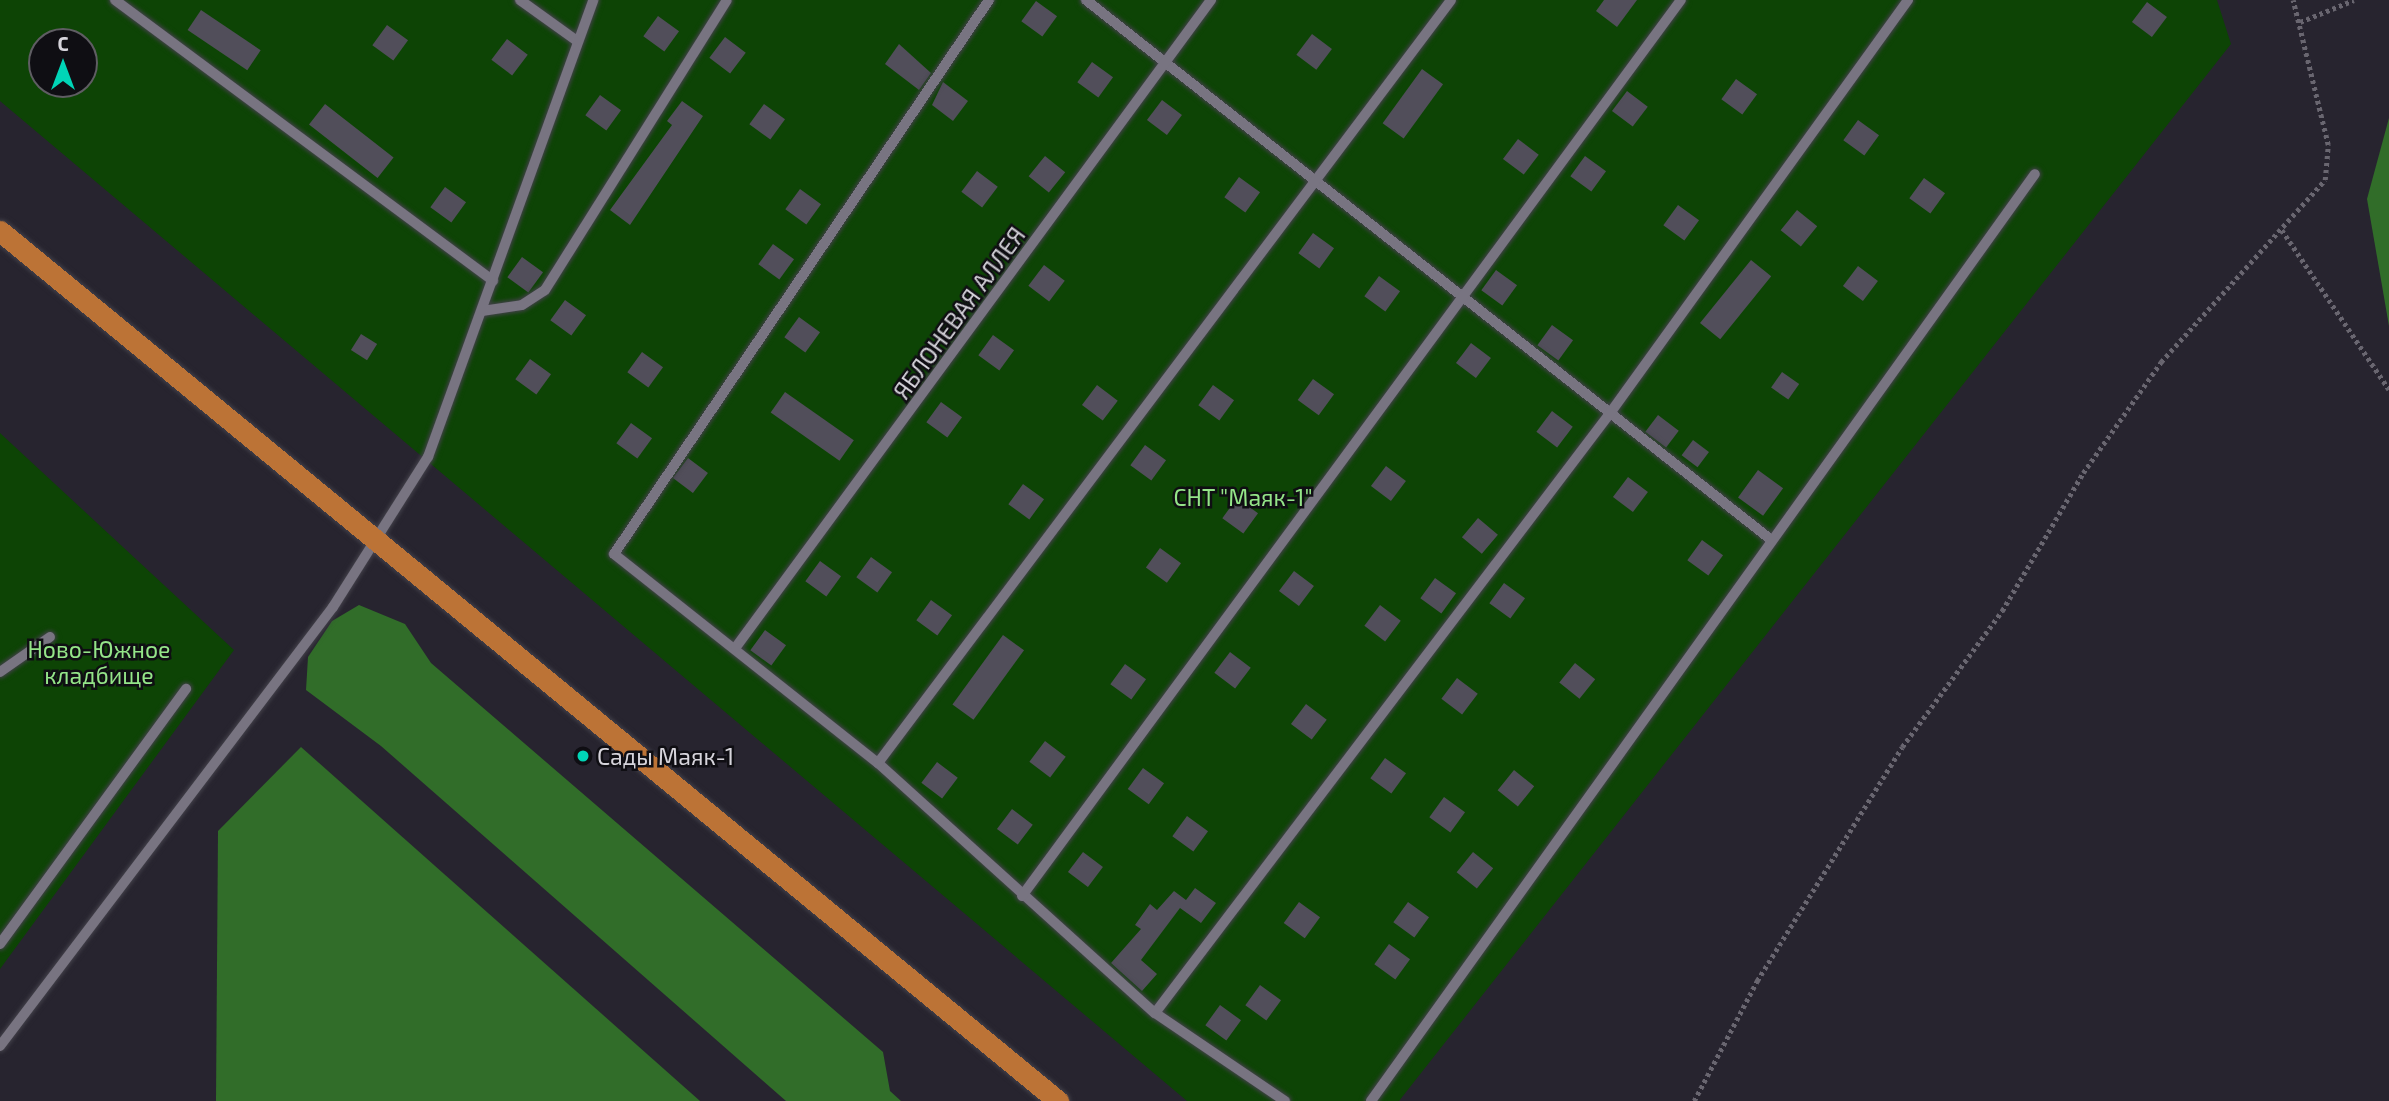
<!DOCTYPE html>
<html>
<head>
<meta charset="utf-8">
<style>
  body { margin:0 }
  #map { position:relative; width:2389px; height:1101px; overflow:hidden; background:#27242f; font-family:"Exo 2",sans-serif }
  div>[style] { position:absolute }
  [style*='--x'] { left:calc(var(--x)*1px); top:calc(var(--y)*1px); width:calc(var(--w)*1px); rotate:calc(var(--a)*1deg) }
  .green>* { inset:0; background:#0d4405 }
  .forest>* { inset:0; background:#316d29 }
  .building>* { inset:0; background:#514e5a; transform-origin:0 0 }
  .path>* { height:4.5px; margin-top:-2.25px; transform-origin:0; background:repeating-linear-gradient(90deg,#696670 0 3.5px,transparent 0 7px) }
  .roads { filter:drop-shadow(0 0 2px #43414a) drop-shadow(0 0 2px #43414a) }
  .service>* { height:10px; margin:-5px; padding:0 5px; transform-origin:5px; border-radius:5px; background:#787481 }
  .trunk>* { height:21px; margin:-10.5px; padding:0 10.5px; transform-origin:10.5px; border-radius:10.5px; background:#bc7336 }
  .dots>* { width:19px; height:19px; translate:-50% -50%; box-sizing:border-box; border:4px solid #0f0e13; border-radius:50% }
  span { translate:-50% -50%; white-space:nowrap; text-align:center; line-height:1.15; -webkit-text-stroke:5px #0f0e13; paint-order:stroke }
  .street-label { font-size:23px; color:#d6d4db }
  .park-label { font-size:23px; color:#94e588 }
  .poi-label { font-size:23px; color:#d6d4db }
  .left { translate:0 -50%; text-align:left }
  .north { position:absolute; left:28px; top:28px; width:70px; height:70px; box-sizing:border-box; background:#0f0e13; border:2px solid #5f5d63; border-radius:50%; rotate:0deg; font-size:19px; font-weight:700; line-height:28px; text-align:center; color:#d6d4db }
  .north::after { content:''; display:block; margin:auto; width:24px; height:32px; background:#00d5b7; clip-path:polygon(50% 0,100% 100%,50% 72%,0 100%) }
</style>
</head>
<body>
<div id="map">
  <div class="green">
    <div style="clip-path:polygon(evenodd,0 0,2217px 0,2231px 44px,1399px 1101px,1187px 1101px,0 101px,0 0,42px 42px,84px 42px,84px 84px,42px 84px,42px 42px)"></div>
    <div style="clip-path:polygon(0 433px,234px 650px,0 969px)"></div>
  </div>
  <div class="forest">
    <div style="clip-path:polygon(2389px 118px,2389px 326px,2367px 199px)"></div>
    <div style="clip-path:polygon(359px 605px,405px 624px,431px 663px,883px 1052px,890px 1091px,901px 1101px,786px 1101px,381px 746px,306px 690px,308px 657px,332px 621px)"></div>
    <div style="clip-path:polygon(301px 747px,700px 1101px,216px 1101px,218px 831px)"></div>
  </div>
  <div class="building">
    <div style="clip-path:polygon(1604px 0,1637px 0,1617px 27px,1596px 11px)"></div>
    <div style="left:1036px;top:1px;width:26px;height:25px;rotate:36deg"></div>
    <div style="left:2147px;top:2px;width:25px;height:25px;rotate:37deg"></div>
    <div style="left:201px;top:10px;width:72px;height:24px;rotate:34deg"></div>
    <div style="left:658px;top:16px;width:26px;height:25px;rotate:36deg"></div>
    <div style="left:387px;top:25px;width:26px;height:25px;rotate:36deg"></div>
    <div style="left:1312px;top:34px;width:25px;height:26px;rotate:37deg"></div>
    <div style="left:725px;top:37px;width:26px;height:26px;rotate:37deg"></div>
    <div style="left:507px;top:39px;width:26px;height:26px;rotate:37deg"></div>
    <div style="clip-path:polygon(899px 44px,931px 73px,919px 90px,885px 64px)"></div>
    <div style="left:1092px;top:62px;width:26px;height:25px;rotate:36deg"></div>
    <div style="left:1422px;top:69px;width:26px;height:67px;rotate:36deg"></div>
    <div style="left:1736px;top:79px;width:26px;height:25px;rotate:36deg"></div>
    <div style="clip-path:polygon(943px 82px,968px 101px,953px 121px,932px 105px)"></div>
    <div style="left:1627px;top:91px;width:26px;height:25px;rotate:37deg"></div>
    <div style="left:600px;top:95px;width:26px;height:25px;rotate:36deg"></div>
    <div style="left:1162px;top:100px;width:25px;height:25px;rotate:37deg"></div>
    <div style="clip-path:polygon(682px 101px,703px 116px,630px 225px,610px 210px,672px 125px,667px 121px)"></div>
    <div style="left:325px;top:104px;width:87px;height:26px;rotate:38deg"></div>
    <div style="left:764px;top:104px;width:26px;height:25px;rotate:36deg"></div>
    <div style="left:1858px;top:120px;width:26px;height:25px;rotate:36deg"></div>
    <div style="left:1518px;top:139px;width:26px;height:25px;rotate:37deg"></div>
    <div style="left:1045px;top:156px;width:26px;height:26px;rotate:39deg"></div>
    <div style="left:1585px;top:156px;width:26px;height:25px;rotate:36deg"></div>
    <div style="left:977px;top:171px;width:26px;height:26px;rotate:37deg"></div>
    <div style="left:1239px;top:177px;width:26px;height:25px;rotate:36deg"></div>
    <div style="left:1924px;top:178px;width:26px;height:25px;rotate:36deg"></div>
    <div style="left:445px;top:187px;width:26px;height:25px;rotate:36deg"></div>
    <div style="left:800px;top:189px;width:26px;height:25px;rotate:36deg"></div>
    <div style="left:1678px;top:205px;width:26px;height:25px;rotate:36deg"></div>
    <div style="left:1797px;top:210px;width:26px;height:26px;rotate:39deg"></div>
    <div style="left:1313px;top:233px;width:26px;height:25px;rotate:36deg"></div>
    <div style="left:773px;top:244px;width:26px;height:25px;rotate:36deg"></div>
    <div style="left:522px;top:257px;width:26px;height:25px;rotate:36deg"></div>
    <div style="left:1751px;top:260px;width:26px;height:81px;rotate:39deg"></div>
    <div style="left:1044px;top:265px;width:26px;height:26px;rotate:37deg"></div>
    <div style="left:1858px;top:266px;width:25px;height:25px;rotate:37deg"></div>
    <div style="left:1496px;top:270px;width:26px;height:25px;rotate:36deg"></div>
    <div style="left:1379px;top:276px;width:26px;height:25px;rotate:36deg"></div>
    <div style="left:565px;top:300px;width:26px;height:25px;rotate:36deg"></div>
    <div style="left:799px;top:317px;width:26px;height:25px;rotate:36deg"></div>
    <div style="left:1552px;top:325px;width:26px;height:25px;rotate:36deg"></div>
    <div style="left:361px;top:334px;width:19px;height:19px;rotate:32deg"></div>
    <div style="left:993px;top:335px;width:26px;height:25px;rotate:36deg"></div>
    <div style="left:1471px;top:343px;width:25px;height:25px;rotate:37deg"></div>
    <div style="left:642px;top:352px;width:26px;height:25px;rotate:36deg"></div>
    <div style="left:530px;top:359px;width:26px;height:25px;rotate:36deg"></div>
    <div style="left:1782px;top:372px;width:21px;height:19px;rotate:35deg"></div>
    <div style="left:1313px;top:379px;width:26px;height:26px;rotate:36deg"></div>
    <div style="left:1097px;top:385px;width:26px;height:25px;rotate:37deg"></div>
    <div style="left:1213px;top:385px;width:26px;height:25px;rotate:36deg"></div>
    <div style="left:785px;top:392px;width:84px;height:25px;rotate:35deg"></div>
    <div style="left:941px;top:402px;width:26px;height:25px;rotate:36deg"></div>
    <div style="left:1552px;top:411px;width:26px;height:26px;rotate:37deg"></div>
    <div style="left:1658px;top:415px;width:26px;height:21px;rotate:37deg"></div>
    <div style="left:631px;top:423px;width:26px;height:25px;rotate:36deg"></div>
    <div style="left:1693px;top:440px;width:20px;height:19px;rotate:37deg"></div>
    <div style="left:1145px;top:445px;width:26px;height:25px;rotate:36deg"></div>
    <div style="left:688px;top:458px;width:25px;height:25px;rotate:37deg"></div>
    <div style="left:1386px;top:466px;width:25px;height:25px;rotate:37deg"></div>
    <div style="left:1758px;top:470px;width:31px;height:34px;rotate:36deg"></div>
    <div style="left:1628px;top:477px;width:25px;height:25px;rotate:37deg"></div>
    <div style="left:1023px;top:484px;width:26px;height:25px;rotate:36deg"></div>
    <div style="left:1237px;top:498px;width:26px;height:25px;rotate:36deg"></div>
    <div style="left:1478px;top:518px;width:26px;height:25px;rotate:40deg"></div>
    <div style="left:1702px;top:540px;width:26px;height:25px;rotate:36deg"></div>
    <div style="left:1160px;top:548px;width:26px;height:24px;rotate:36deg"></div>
    <div style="left:871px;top:557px;width:26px;height:25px;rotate:36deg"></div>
    <div style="left:820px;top:561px;width:26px;height:25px;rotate:36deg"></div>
    <div style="left:1294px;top:571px;width:25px;height:25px;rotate:37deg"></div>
    <div style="left:1435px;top:578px;width:26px;height:25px;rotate:36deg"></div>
    <div style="left:1504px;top:583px;width:26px;height:25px;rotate:36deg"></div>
    <div style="left:931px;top:600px;width:26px;height:25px;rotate:36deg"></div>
    <div style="left:1380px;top:605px;width:26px;height:26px;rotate:37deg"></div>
    <div style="left:765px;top:630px;width:26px;height:25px;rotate:36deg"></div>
    <div style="left:1003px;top:635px;width:26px;height:86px;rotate:36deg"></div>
    <div style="left:1230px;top:652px;width:26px;height:26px;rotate:37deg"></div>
    <div style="left:1575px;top:663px;width:26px;height:25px;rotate:39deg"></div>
    <div style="left:1125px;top:664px;width:26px;height:25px;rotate:36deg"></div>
    <div style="left:1457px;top:678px;width:26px;height:26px;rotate:37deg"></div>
    <div style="left:1306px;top:704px;width:26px;height:25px;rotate:37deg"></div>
    <div style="left:1045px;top:741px;width:26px;height:26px;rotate:37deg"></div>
    <div style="left:1385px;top:758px;width:26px;height:25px;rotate:36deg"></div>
    <div style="left:937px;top:762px;width:26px;height:26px;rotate:37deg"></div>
    <div style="left:1143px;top:768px;width:26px;height:26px;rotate:36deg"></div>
    <div style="left:1514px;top:770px;width:26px;height:26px;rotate:39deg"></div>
    <div style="left:1444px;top:797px;width:26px;height:25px;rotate:36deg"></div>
    <div style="left:1012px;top:809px;width:26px;height:25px;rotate:37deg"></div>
    <div style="left:1187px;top:816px;width:26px;height:25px;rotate:36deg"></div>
    <div style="left:1083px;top:852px;width:25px;height:25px;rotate:37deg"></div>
    <div style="left:1473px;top:852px;width:26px;height:26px;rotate:39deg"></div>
    <div style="clip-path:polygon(1195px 888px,1216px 903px,1201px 923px,1180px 908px,1141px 960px,1157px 974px,1142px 991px,1111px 963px,1141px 929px,1135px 925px,1150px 904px,1157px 910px,1174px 891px,1186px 900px)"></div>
    <div style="left:1299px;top:902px;width:26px;height:26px;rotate:36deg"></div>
    <div style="left:1408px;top:902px;width:26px;height:25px;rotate:36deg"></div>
    <div style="left:1389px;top:944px;width:26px;height:25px;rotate:36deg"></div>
    <div style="left:1260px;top:985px;width:26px;height:25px;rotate:36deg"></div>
    <div style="left:1220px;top:1005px;width:26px;height:25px;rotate:36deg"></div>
  </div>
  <div class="path">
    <div style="--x:2300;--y:22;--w:58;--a:-22.2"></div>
    <div style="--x:2282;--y:230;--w:192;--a:56.1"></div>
    <div style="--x:1694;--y:1101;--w:136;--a:-62.3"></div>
    <div style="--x:1757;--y:981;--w:275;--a:-58.2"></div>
    <div style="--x:1902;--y:747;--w:169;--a:-53.7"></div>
    <div style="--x:2002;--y:611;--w:160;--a:-59.6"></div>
    <div style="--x:2083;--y:473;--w:136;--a:-54.9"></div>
    <div style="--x:2161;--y:362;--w:245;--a:-48"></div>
    <div style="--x:2325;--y:180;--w:35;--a:-85"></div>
    <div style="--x:2328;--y:145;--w:149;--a:-103.6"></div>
  </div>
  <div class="roads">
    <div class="service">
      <div style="--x:115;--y:0;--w:471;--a:36.6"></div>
      <div style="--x:520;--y:0;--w:70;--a:35.7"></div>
      <div style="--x:989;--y:0;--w:669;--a:124.09"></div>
      <div style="--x:614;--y:554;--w:337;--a:38.4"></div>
      <div style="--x:878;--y:763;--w:373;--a:42.1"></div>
      <div style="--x:1155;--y:1013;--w:157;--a:34.1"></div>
      <div style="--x:1086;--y:0;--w:869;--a:38.23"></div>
      <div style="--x:482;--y:311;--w:40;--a:-8.5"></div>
      <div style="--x:522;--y:305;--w:27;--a:-33"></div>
      <div style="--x:545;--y:290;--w:342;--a:-57.9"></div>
      <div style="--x:736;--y:647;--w:803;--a:-53.72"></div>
      <div style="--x:0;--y:672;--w:61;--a:-35"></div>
      <div style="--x:878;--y:763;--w:954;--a:-53.09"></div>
      <div style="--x:1022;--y:896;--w:1112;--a:-53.67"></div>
      <div style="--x:0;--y:944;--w:316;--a:-53.9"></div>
      <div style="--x:1155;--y:1013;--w:749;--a:-52.81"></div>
      <div style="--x:1608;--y:416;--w:513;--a:-54.2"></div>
      <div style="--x:0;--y:1046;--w:551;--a:-52.82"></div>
      <div style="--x:333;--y:607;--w:178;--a:-57.7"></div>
      <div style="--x:428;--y:457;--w:486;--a:-70.1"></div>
      <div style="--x:1371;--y:1101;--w:1140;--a:-54.39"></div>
    </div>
    <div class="trunk">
      <div style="--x:0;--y:231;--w:1370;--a:39.43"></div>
    </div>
  </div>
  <div class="dots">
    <div style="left:583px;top:756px;background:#00d5b7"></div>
  </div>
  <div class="street-label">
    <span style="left:959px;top:313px;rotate:-54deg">ЯБЛОНЕВАЯ АЛЛЕЯ</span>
  </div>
  <div class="park-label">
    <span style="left:1243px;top:497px">СНТ "Маяк-1"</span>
    <span style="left:99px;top:662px">Ново-Южное<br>кладбище</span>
  </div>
  <div class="poi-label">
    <span class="left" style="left:597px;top:756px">Сады Маяк-1</span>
  </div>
  <div class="north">С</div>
</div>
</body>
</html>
